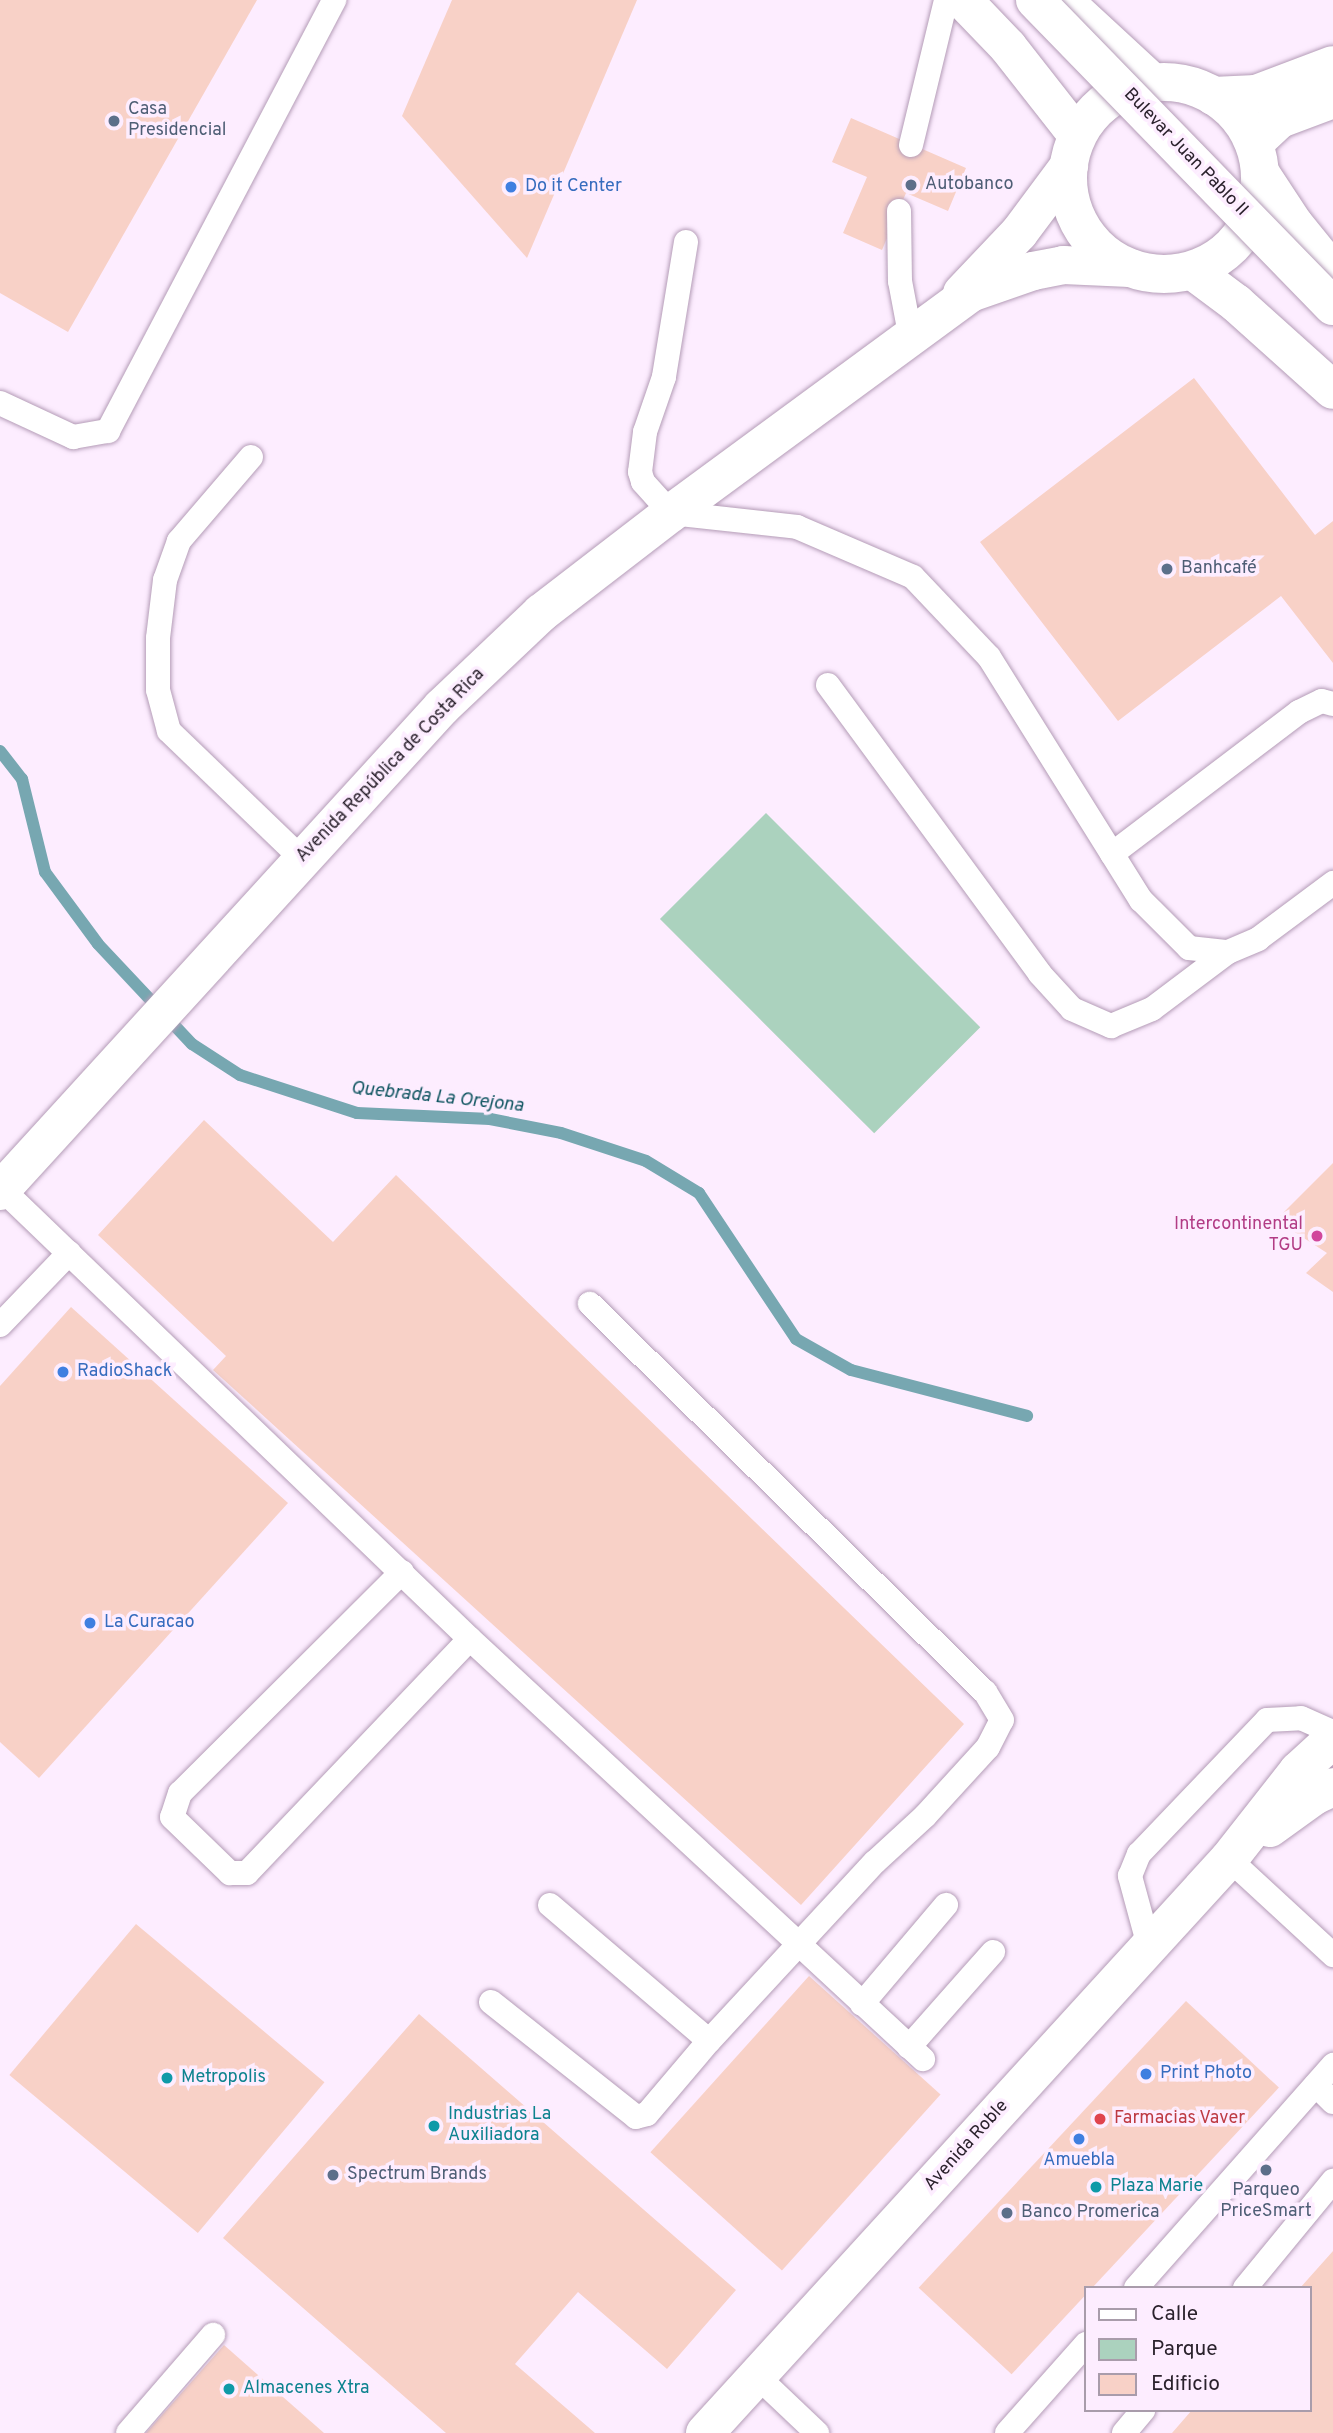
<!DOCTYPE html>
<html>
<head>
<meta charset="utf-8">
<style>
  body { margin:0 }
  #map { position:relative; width:1333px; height:2433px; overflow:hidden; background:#fdedff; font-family:Overpass,sans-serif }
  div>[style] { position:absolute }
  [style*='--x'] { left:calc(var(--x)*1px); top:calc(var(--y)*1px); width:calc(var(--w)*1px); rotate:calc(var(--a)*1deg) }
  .green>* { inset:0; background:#abd2be; transform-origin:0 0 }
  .stream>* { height:12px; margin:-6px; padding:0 6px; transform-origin:6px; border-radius:6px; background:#77a7b1 }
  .building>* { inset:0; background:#f8d1c7; transform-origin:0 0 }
  .roads { filter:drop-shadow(0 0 2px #b49cb7) drop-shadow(0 0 2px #b49cb7) }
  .lane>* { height:24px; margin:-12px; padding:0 12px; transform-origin:12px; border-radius:12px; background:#fff }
  .secondary>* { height:38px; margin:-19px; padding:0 19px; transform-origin:19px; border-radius:19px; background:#fff }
  .primary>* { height:38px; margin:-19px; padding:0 19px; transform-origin:19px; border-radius:19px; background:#fff }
  .primary>.ring { margin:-19px; padding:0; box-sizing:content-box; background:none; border:38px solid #fff; border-radius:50% }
  .bridges { filter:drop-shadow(0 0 2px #b49cb7) drop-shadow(0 0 2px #b49cb7) }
  .primary-bridge>* { height:38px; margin:-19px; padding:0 19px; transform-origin:19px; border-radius:19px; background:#fff }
  .dots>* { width:19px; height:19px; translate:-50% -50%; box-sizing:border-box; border:4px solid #fdedff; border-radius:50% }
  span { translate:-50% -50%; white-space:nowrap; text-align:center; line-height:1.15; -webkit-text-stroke:7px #fdedff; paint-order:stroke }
  .service-label { font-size:18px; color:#4e5e75 }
  .left { translate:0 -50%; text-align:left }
  .street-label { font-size:18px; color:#2b222d }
  .shop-label { font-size:18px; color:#366cbe }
  .hotel-label { font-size:18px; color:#b23c85 }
  .right { translate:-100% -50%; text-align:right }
  .culture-label { font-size:18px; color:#0d838f }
  .health-label { font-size:18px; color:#be3a42 }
  .water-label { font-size:19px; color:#105561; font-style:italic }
  .legend { position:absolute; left:1084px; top:2286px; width:228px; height:126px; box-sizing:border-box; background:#fdedff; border:2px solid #a99cab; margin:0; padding:9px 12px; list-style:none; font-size:21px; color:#2b222d }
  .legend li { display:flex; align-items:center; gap:14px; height:35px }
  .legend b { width:35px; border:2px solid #a99cab }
</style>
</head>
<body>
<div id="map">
  <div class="green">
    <div style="left:766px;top:813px;width:303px;height:150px;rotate:45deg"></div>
  </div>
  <div class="stream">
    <div style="--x:0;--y:751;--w:36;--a:52"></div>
    <div style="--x:22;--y:779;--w:96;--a:76.1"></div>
    <div style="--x:45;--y:872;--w:89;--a:53.6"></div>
    <div style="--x:98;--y:944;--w:137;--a:46.8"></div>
    <div style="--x:192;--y:1044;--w:57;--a:32.9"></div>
    <div style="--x:240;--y:1075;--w:123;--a:18"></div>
    <div style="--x:357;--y:1113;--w:133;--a:2.6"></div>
    <div style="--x:490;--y:1119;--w:72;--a:11.2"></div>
    <div style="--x:561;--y:1133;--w:89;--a:18.2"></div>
    <div style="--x:646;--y:1161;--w:62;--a:31.1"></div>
    <div style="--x:699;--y:1193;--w:175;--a:56.4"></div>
    <div style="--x:796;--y:1339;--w:63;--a:29.4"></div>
    <div style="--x:851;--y:1370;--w:182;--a:14.6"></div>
  </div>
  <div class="building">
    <div style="clip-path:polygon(0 0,257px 0,68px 332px,0 293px)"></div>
    <div style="clip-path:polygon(452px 0,637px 0,527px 258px,402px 116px)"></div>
    <div style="clip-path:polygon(851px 118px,966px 168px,948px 211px,906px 193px,882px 250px,843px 233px,867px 177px,832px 162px)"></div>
    <div style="clip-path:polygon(1194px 378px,1315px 535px,1333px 521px,1333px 663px,1281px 596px,1118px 721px,980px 542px)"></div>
    <div style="clip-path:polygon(204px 1120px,333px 1242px,396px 1175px,964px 1724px,801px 1905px,213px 1370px,226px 1356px,98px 1235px)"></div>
    <div style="clip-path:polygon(1333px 1163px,1333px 1292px,1306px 1273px,1327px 1253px,1276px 1220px)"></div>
    <div style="clip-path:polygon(71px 1307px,288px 1503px,39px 1778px,0 1742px,0 1386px)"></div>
    <div style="left:136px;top:1924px;width:246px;height:197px;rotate:40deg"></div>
    <div style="left:809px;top:1976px;width:177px;height:237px;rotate:42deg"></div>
    <div style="left:1186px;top:2001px;width:127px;height:392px;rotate:43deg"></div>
    <div style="clip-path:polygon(419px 2014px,736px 2290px,667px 2369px,578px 2292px,515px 2364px,595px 2433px,446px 2433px,223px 2238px)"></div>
    <div style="clip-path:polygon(1333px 2251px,1333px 2433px,1172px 2433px,1192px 2410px,1310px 2410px,1310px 2288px,1300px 2288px)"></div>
    <div style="clip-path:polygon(224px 2345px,324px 2433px,146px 2433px)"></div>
  </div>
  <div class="roads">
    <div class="lane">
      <div style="--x:911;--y:145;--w:149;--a:-76.4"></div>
      <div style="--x:899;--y:211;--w:70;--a:89.2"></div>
      <div style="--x:900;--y:281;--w:59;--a:79.3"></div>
      <div style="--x:686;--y:242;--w:137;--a:99.3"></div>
      <div style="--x:664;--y:377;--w:58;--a:109.1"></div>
      <div style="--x:645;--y:432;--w:40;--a:97.1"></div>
      <div style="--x:640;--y:472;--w:10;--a:73"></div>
      <div style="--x:643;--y:482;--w:42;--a:47.9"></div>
      <div style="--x:671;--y:513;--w:127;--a:6.3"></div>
      <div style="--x:797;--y:527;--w:126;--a:23.3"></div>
      <div style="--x:913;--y:577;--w:110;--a:46.5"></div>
      <div style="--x:989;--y:657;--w:287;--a:58"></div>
      <div style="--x:1141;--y:900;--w:68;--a:45"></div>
      <div style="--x:1189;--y:948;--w:39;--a:6"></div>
      <div style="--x:1228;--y:952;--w:33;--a:-23"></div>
      <div style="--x:1258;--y:939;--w:94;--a:-36.7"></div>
      <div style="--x:0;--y:403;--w:81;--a:25"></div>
      <div style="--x:73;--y:437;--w:36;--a:-10"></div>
      <div style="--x:108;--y:431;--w:487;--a:-62.3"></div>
      <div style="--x:251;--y:457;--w:111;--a:130.6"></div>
      <div style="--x:179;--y:541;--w:41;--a:109.7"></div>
      <div style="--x:165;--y:580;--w:58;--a:96.9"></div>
      <div style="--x:158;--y:638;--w:52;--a:90"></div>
      <div style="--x:158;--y:690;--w:42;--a:75"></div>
      <div style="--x:169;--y:731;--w:185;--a:43.9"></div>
      <div style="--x:828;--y:685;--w:358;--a:53.7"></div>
      <div style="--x:1040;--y:974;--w:47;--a:47.6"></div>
      <div style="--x:1072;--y:1009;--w:43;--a:23.6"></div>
      <div style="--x:1111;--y:1026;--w:44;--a:-22.5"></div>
      <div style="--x:1152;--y:1009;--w:95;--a:-36.9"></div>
      <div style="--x:1112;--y:854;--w:235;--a:-37.2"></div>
      <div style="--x:1299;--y:712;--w:25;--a:-26"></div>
      <div style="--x:1322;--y:701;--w:11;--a:15"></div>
      <div style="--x:2;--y:1189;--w:649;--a:43.88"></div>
      <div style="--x:470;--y:1639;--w:618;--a:42.84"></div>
      <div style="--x:0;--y:1325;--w:100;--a:-46.2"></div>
      <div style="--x:402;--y:1572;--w:313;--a:135.1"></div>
      <div style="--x:180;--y:1793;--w:25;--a:108"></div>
      <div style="--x:172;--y:1817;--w:81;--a:44"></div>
      <div style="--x:230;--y:1873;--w:17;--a:0"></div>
      <div style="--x:247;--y:1873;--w:323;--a:-46.4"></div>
      <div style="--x:1229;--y:1859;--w:142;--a:42.7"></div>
      <div style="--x:550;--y:1905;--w:209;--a:40.5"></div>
      <div style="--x:1149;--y:1946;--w:73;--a:-105.2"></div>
      <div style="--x:1130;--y:1876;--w:24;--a:-68"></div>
      <div style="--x:1139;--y:1854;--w:185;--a:-46.3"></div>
      <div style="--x:1267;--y:1720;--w:34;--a:-3"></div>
      <div style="--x:1301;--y:1718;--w:35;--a:24"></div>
      <div style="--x:491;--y:2002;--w:185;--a:38.4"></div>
      <div style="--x:636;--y:2117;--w:11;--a:-15"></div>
      <div style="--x:647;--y:2114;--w:96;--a:-49.7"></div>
      <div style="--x:709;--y:2041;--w:244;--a:-47.2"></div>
      <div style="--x:875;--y:1862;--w:68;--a:-42.6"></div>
      <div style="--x:925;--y:1816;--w:93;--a:-47.6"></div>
      <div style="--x:988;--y:1747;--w:30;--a:-63"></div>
      <div style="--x:1002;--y:1720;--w:33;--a:-121"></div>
      <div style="--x:985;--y:1692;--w:554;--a:-135.51"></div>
      <div style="--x:862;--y:2004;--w:130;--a:-49.7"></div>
      <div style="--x:909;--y:2047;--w:127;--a:-48.5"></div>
      <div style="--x:1316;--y:2085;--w:24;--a:45"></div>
      <div style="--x:1136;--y:2288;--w:298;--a:-48.5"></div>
      <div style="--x:1245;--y:2288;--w:139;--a:-50.6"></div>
      <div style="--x:757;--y:2376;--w:83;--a:43.5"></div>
      <div style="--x:128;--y:2433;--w:130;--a:-49.1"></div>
      <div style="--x:1007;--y:2433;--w:119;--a:-48.4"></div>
      <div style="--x:1124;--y:2433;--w:30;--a:-50"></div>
    </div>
    <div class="secondary">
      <div style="--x:1213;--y:96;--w:43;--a:-2.7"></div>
      <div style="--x:1256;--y:94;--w:82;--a:-20.6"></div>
      <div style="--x:1254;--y:143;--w:35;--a:-43"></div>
      <div style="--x:1280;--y:119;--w:57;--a:-20.7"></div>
      <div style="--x:962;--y:293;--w:83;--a:-46.5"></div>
      <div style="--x:1019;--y:233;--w:84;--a:-53.3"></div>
      <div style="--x:0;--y:1191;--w:655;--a:-47.6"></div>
      <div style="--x:442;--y:707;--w:137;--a:-43.5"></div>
      <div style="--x:541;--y:613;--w:164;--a:-37.6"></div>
      <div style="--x:671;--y:513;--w:371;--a:-36.3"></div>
      <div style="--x:970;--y:293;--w:67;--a:-19.2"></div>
      <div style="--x:1033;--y:271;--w:31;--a:-11"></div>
      <div style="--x:1063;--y:265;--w:67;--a:2.6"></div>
      <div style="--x:1270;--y:1828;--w:54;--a:-36"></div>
      <div style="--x:1314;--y:1796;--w:21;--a:-25"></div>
      <div style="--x:705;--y:2433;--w:777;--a:-47.61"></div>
      <div style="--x:1229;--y:1859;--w:112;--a:-51.9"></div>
      <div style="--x:1298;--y:1771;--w:47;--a:-42.4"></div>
    </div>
    <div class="primary">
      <div style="--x:963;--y:0;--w:65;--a:46.2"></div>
      <div style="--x:1008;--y:47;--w:112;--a:51.9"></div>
      <div style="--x:1063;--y:0;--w:122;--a:42.7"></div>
      <div class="ring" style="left:1068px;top:82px;width:154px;height:154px"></div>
      <div style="--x:1261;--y:174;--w:60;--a:56.6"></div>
      <div style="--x:1294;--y:224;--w:62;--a:50.9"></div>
      <div style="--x:1193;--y:271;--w:54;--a:36.7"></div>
      <div style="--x:1236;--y:303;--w:130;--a:41.9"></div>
    </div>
  </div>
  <div class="bridges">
    <div class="primary-bridge">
      <div style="--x:1035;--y:0;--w:427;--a:45.8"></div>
    </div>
  </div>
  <div class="dots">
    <div style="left:114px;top:121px;background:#5c6f8a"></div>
    <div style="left:911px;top:185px;background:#5c6f8a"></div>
    <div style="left:511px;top:187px;background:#3f7fe0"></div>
    <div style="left:1167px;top:569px;background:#5c6f8a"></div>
    <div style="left:1317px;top:1236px;background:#d1479c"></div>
    <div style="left:63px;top:1372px;background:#3f7fe0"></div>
    <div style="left:90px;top:1623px;background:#3f7fe0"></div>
    <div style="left:1146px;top:2074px;background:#3f7fe0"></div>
    <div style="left:167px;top:2078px;background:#0f9aa8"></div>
    <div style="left:1100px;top:2119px;background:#e0444e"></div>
    <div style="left:434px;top:2126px;background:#0f9aa8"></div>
    <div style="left:1079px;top:2139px;background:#3f7fe0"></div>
    <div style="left:1266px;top:2170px;background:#5c6f8a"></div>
    <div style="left:333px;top:2175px;background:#5c6f8a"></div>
    <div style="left:1096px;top:2187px;background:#0f9aa8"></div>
    <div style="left:1007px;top:2213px;background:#5c6f8a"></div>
    <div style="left:229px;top:2389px;background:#0f9aa8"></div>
  </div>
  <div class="service-label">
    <span class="left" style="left:128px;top:121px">Casa<br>Presidencial</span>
    <span class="left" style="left:925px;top:185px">Autobanco</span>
    <span class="left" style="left:1181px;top:569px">Banhcafé</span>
    <span class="left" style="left:347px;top:2175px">Spectrum Brands</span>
    <span style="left:1266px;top:2202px">Parqueo<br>PriceSmart</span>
    <span class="left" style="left:1021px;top:2213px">Banco Promerica</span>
  </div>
  <div class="street-label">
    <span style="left:1185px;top:153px;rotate:46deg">Bulevar Juan Pablo II</span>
    <span style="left:391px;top:766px;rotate:-46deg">Avenida República de Costa Rica</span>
    <span style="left:967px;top:2146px;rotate:-48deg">Avenida Roble</span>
  </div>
  <div class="shop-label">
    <span class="left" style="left:525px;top:187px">Do it Center</span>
    <span class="left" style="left:77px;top:1372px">RadioShack</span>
    <span class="left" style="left:104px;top:1623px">La Curacao</span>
    <span class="left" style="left:1160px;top:2074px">Print Photo</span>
    <span style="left:1079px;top:2161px">Amuebla</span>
  </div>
  <div class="hotel-label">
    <span class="right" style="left:1303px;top:1236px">Intercontinental<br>TGU</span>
  </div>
  <div class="culture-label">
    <span class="left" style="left:181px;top:2078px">Metropolis</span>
    <span class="left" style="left:448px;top:2126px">Industrias La<br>Auxiliadora</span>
    <span class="left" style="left:1110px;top:2187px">Plaza Marie</span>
    <span class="left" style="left:243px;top:2389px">Almacenes Xtra</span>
  </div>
  <div class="health-label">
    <span class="left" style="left:1114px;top:2119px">Farmacias Vaver</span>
  </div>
  <div class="water-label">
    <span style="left:437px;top:1098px;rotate:6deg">Quebrada La Orejona</span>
  </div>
  <ul class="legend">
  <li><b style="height:9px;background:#fff"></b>Calle</li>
  <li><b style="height:19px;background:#abd2be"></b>Parque</li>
  <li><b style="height:19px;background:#f8d1c7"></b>Edificio</li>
  </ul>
</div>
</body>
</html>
